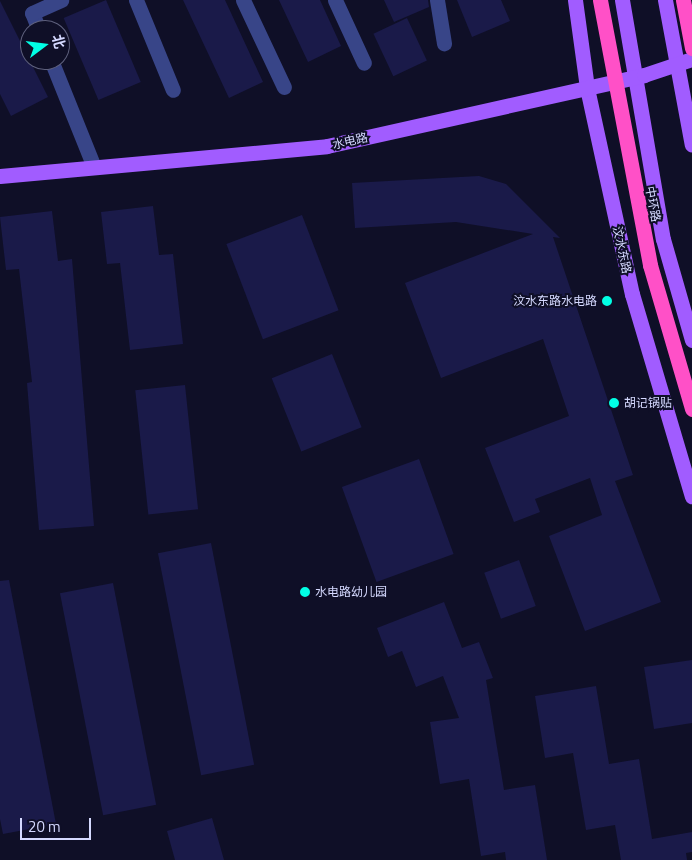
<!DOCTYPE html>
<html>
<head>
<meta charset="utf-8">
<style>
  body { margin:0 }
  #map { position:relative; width:692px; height:860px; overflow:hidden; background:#0f0f27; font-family:"Titillium Web","Noto Sans SC",sans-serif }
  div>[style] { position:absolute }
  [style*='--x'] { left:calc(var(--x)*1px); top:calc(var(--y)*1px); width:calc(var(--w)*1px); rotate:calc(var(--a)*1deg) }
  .building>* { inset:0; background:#1a1a49; transform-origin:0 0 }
  .minor>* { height:15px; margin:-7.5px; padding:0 7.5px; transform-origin:7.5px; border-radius:7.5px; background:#384588 }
  .major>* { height:15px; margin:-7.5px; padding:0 7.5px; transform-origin:7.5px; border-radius:7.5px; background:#a15cff }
  .highway>* { height:15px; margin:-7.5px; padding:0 7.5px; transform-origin:7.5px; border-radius:7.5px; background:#ff50c7 }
  .dots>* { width:14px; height:14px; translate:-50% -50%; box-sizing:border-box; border:2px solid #0f0f27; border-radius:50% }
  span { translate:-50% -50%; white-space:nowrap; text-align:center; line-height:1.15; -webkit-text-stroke:4px #0f0f27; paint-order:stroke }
  .street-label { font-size:12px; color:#d5d9ff }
  .poi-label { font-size:12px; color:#d5d9ff }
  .right { translate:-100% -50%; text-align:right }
  .left { translate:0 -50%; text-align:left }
  .north { position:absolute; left:20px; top:20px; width:50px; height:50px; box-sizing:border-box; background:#0f0f27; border:1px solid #5e607d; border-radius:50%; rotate:75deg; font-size:14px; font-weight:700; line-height:20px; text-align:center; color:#d5d9ff }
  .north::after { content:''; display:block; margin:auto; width:18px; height:22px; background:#01ffe5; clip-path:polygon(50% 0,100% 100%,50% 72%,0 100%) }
  .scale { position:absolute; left:20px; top:818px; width:71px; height:22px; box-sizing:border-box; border:2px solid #d5d9ff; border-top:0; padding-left:6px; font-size:15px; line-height:18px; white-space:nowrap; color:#d5d9ff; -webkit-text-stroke:4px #0f0f27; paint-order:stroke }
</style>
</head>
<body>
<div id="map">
  <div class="building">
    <div style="left:106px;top:0;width:89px;height:46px;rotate:67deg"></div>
    <div style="clip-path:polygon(183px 0,225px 0,263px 82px,229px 98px)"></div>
    <div style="clip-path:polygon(279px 0,320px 0,341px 46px,308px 62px)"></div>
    <div style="clip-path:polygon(384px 0,428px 0,429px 7px,394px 22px)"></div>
    <div style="clip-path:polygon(457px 0,501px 0,510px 21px,472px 37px)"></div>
    <div style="clip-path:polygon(0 1px,48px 97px,11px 116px,0 94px)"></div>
    <div style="left:407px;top:18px;width:47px;height:37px;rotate:65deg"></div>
    <div style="clip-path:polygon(479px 176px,506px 184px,560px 238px,553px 237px,633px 475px,615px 481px,661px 602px,585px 631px,549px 536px,602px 515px,590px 478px,535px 499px,540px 512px,514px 522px,485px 448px,569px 416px,543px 339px,441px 378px,405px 283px,533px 234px,456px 222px,355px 228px,352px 183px)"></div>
    <div style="clip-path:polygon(153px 206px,159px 255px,173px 254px,183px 344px,130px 350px,120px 263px,107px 264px,101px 212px)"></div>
    <div style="clip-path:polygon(52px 211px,58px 261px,72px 259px,94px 526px,39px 530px,27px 383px,32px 382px,19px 269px,6px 270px,0 217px)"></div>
    <div style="left:302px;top:215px;width:102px;height:81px;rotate:69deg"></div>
    <div style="left:332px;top:354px;width:79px;height:65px;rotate:68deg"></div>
    <div style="left:185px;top:385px;width:125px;height:50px;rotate:84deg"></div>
    <div style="left:419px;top:459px;width:101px;height:82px;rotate:70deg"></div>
    <div style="left:211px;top:543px;width:226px;height:54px;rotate:79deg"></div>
    <div style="left:519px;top:560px;width:49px;height:37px;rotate:70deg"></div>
    <div style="clip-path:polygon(9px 580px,56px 824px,3px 834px,0 819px,0 581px)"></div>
    <div style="left:113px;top:583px;width:226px;height:54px;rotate:79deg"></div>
    <div style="clip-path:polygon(444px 602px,462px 648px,479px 642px,493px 678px,486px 680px,504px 790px,535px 785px,547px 860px,506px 860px,505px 852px,481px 856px,469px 779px,440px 784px,430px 722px,459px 718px,443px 676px,416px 687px,402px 651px,388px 657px,377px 628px)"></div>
    <div style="clip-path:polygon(692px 660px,692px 723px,654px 729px,644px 667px)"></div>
    <div style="clip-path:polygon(596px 686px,609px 764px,639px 759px,652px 839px,692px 832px,692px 852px,686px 853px,687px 860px,621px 860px,615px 825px,586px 830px,573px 753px,545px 758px,535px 696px)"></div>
    <div style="clip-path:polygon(212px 818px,224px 860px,175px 860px,167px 831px)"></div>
  </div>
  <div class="minor">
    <div style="--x:136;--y:0;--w:97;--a:67.7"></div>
    <div style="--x:243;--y:0;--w:96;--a:64.8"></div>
    <div style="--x:335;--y:0;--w:69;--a:65.3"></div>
    <div style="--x:437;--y:0;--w:44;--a:80.8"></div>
    <div style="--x:39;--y:30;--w:18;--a:-112"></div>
    <div style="--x:32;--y:13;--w:32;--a:-24"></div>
    <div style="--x:51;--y:60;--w:115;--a:68.1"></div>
  </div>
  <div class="major">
    <div style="--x:575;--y:0;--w:89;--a:82.2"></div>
    <div style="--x:587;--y:88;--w:211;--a:77.7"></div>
    <div style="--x:632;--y:294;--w:211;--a:73.5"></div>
    <div style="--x:622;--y:0;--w:242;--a:80.3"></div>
    <div style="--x:663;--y:239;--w:105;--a:74"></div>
    <div style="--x:665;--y:0;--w:147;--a:79.5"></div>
    <div style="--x:0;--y:176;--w:328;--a:-5.2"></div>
    <div style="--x:327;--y:146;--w:325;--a:-12.6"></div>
    <div style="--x:644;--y:75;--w:51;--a:-18.4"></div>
  </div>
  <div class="highway">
    <div style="--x:600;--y:0;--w:270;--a:79.3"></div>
    <div style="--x:650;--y:265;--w:150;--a:73.7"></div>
    <div style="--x:683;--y:0;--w:49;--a:79.4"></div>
  </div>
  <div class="dots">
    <div style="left:607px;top:301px;background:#01ffe5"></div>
    <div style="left:614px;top:403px;background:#01ffe5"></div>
    <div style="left:305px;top:592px;background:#01ffe5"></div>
  </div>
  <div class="street-label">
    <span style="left:350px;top:141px;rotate:-13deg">水电路</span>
    <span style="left:653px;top:204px;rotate:79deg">中环路</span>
    <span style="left:622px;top:250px;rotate:78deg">汶水东路</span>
  </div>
  <div class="poi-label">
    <span class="right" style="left:597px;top:301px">汶水东路水电路</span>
    <span class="left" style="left:624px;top:403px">胡记锅贴</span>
    <span class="left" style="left:315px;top:592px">水电路幼儿园</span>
  </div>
  <div class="north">北</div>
  <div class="scale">20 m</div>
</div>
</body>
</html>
